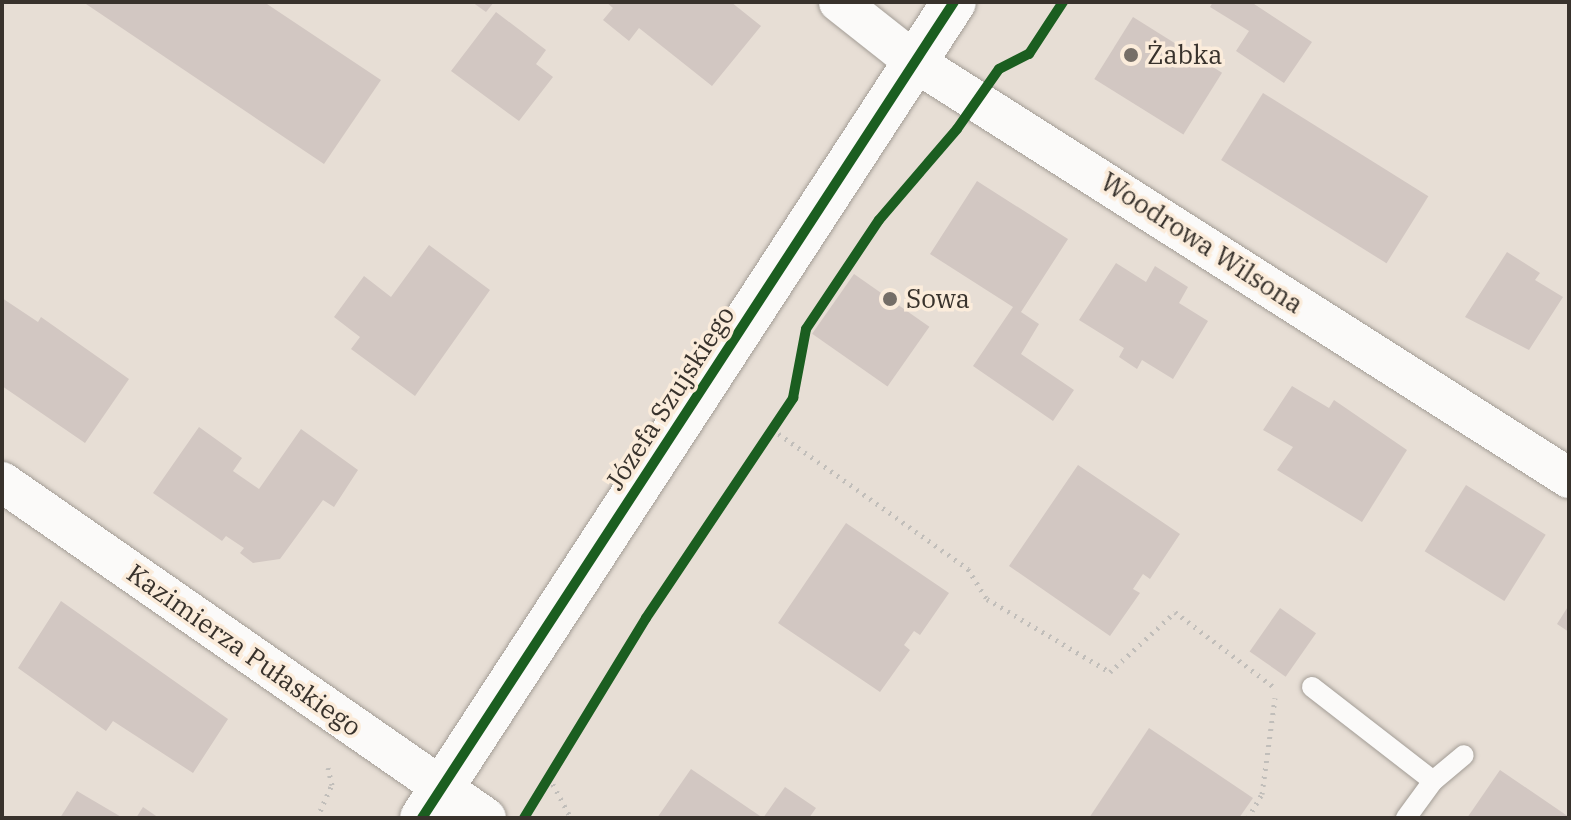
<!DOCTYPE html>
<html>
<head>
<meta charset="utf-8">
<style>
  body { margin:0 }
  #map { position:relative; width:1571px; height:820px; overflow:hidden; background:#e7ded5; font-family:"IBM Plex Serif",serif }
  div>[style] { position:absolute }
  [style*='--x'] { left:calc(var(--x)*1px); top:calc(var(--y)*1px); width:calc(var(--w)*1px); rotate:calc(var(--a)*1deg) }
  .building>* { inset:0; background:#d2c7c2; transform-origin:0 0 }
  .path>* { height:5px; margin-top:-2.5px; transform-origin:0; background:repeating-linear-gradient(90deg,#c1beba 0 2px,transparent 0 8px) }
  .roads { filter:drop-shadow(0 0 2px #a39d96) drop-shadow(0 0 2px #a39d96) }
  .service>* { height:20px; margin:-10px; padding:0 10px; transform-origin:10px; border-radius:10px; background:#fbfaf9 }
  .minor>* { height:40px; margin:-20px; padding:0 20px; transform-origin:20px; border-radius:20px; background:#fbfaf9 }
  .tertiary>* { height:44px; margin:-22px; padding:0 22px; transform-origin:22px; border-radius:22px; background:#fbfaf9 }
  .cycleway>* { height:10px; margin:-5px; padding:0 5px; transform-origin:5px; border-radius:5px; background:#1b5e20 }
  .dots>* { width:22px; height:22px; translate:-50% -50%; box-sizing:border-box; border:4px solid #fbecdb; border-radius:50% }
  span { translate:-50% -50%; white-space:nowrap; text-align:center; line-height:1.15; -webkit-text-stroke:7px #fbecdb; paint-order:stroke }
  .poi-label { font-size:26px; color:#38322c }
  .left { translate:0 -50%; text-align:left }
  .street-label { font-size:26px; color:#38322c }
  .frame { position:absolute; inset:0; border:4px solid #38322c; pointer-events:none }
</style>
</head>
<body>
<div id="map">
  <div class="building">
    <div style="clip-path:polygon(83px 2px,264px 2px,381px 80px,324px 164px)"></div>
    <div style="clip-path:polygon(472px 2px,494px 2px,486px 12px)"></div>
    <div style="clip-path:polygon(606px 2px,731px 2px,761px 26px,712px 86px,639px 28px,629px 41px,603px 20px,613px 8px)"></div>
    <div style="clip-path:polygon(1213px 2px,1251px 2px,1312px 42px,1284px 83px,1236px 51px,1249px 31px,1210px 7px)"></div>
    <div style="clip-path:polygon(496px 12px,546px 50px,536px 64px,553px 77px,519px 121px,451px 71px)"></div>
    <div style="left:1133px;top:17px;width:105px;height:73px;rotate:32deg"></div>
    <div style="left:1263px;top:93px;width:195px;height:79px;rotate:32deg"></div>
    <div style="clip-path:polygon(977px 181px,1068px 239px,1021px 312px,1039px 324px,1021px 354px,1074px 390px,1053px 421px,973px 366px,1013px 307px,930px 254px)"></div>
    <div style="clip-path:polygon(429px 245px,490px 290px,415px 396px,351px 349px,360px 337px,334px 317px,364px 276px,391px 297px)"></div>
    <div style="clip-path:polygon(1507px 252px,1540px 273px,1535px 280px,1563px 297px,1529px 350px,1465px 317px)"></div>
    <div style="clip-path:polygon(1116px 263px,1146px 282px,1155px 266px,1188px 287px,1179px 303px,1208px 321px,1173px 379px,1142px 360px,1137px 369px,1119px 357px,1124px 348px,1079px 320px)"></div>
    <div style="left:854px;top:274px;width:92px;height:73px;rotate:35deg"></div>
    <div style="clip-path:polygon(2px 298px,38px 322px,41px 317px,129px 379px,85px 443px,2px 386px)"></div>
    <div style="clip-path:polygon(1292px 386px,1329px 408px,1334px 400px,1407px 450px,1362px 522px,1277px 470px,1293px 447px,1263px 430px)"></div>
    <div style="clip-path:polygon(199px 427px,242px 458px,233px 471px,259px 489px,301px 429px,358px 470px,334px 507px,323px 500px,280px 559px,253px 563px,240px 553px,244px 548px,226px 536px,222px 541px,153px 493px)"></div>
    <div style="clip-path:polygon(1078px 465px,1180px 534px,1150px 579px,1143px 574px,1133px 589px,1140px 593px,1110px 636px,1009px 566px)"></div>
    <div style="left:1466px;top:485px;width:94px;height:78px;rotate:32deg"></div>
    <div style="clip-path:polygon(846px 523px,949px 593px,920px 635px,914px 631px,904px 645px,910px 650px,880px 692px,778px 623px)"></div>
    <div style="clip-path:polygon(61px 601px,228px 719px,193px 773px,113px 721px,106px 731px,18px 668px)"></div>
    <div style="clip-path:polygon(1569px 605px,1569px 632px,1557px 624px)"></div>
    <div style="left:1280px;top:608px;width:44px;height:53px;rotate:35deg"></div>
    <div style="clip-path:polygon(1149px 728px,1253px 798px,1239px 818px,1089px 818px)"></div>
    <div style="clip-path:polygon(691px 769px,763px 818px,785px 787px,816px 808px,809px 818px,657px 818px)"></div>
    <div style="clip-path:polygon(1500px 770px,1569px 817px,1569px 818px,1467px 818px)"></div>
    <div style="clip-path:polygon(77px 791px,123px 818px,60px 818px)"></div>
    <div style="clip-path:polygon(143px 807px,159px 818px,136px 818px)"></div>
  </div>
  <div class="path">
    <div style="--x:772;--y:429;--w:241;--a:35.5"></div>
    <div style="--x:968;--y:569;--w:36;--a:58"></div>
    <div style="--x:987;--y:599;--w:143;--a:30.7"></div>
    <div style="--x:1110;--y:672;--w:88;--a:-42.7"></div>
    <div style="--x:1175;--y:612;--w:126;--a:37.2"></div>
    <div style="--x:549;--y:777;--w:47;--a:61.8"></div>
    <div style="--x:317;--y:818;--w:36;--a:-66"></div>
    <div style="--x:332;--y:785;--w:18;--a:-103"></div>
    <div style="--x:1248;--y:818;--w:28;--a:-60"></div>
    <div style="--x:1262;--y:794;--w:97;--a:-82.3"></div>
  </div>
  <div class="roads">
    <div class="service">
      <div style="--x:1312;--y:687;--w:153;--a:37.8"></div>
      <div style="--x:1406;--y:818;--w:46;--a:-53.9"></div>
      <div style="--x:1433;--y:781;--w:40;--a:-40"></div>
    </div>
    <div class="minor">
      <div style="--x:839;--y:2;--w:97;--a:38.3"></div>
      <div style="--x:915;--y:62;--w:775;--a:32.46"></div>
      <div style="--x:2;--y:482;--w:589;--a:34.77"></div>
    </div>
    <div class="tertiary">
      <div style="--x:422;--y:818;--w:974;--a:-56.9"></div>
    </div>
  </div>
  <div class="cycleway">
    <div style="--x:422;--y:818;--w:974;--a:-56.9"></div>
    <div style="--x:524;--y:818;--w:234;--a:-58.6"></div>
    <div style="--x:646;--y:618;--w:265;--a:-56.2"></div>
    <div style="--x:793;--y:398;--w:70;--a:-79.3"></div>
    <div style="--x:806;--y:329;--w:131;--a:-56.2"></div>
    <div style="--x:879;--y:220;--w:120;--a:-49.4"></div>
    <div style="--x:957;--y:129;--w:73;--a:-55"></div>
    <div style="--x:999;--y:69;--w:34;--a:-27"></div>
    <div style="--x:1029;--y:54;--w:62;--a:-56.8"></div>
  </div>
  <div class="dots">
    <div style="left:1131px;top:55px;background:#756e67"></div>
    <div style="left:890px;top:299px;background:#756e67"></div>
  </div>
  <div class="poi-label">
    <span class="left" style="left:1147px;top:55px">Żabka</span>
    <span class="left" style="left:906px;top:299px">Sowa</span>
  </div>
  <div class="street-label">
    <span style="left:1202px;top:243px;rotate:33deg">Woodrowa Wilsona</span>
    <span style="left:670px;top:398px;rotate:-57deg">Józefa Szujskiego</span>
    <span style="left:244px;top:650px;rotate:35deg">Kazimierza Pułaskiego</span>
  </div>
  <div class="frame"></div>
</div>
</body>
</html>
